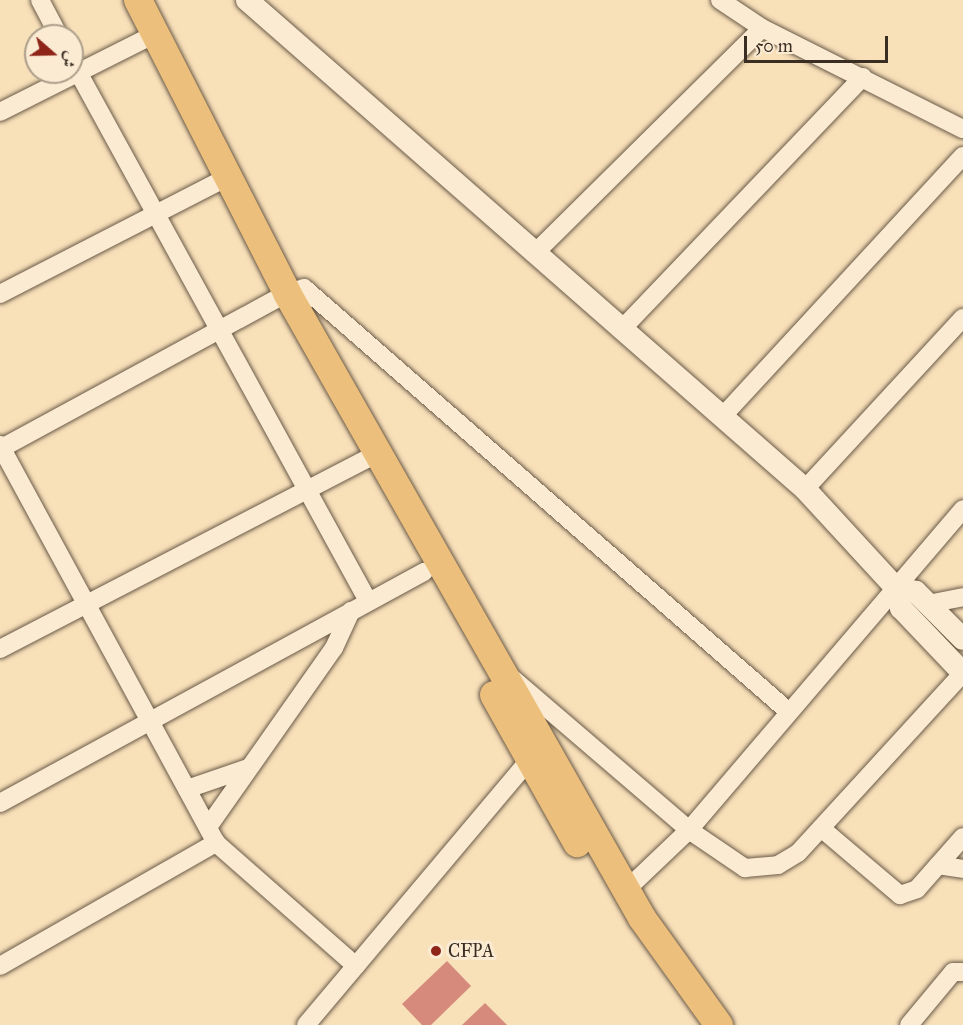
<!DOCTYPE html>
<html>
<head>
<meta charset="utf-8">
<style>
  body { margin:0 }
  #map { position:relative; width:963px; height:1025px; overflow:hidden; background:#f8e0b9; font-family:"IM FELL Great Primer",Amiri,serif }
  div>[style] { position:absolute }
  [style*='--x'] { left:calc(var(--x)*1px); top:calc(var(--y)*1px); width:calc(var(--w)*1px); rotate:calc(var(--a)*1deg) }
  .building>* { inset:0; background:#d68a7b }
  .roads { filter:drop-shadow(0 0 2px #6a5a48) drop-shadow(0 0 2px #6a5a48) }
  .minor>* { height:18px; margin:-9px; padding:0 9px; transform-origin:9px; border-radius:9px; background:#faebd2 }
  .tertiary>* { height:22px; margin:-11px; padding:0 11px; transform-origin:11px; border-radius:11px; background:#faebd2 }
  .primary>* { height:28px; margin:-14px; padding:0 14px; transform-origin:14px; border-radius:14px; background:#ecc07c }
  .dots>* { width:16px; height:16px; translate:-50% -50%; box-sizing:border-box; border:3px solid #faebd2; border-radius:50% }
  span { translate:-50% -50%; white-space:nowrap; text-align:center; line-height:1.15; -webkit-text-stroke:6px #faebd2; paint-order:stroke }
  .poi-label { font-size:18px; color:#3a2e23 }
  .left { translate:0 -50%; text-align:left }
  .north { position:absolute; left:24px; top:24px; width:60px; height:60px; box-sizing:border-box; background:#faebd2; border:2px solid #ad9f8c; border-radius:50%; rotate:110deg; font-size:16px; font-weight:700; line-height:24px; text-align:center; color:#3a2e23 }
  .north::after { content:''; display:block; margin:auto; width:21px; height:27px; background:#8f2418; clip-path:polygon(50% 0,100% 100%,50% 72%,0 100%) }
  .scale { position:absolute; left:744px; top:36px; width:144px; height:27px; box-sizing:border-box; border:3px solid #3a2e23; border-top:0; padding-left:8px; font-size:18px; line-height:21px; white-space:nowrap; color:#3a2e23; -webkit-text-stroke:4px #faebd2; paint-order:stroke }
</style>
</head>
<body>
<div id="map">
  <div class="building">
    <div style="clip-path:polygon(447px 961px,471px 986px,431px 1025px,422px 1025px,402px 1004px)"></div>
    <div style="clip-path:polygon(485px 1003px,507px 1025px,462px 1025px)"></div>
  </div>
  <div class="roads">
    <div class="minor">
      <div style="--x:40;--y:0;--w:41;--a:62.2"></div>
      <div style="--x:720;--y:0;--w:50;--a:33.7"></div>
      <div style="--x:762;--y:28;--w:225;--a:26.7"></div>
      <div style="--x:72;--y:61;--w:616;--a:61.27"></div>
      <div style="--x:0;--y:112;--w:174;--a:-26.7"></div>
      <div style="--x:534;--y:254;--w:321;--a:-44.7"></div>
      <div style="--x:0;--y:294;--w:256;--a:-27.2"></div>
      <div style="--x:621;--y:330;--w:350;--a:-46.3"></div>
      <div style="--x:722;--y:417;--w:355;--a:-47.3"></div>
      <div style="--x:0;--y:445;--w:453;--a:61.5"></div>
      <div style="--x:216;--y:843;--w:186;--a:41.3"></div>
      <div style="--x:0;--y:449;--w:327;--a:-28.5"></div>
      <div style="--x:287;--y:293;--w:18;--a:-16"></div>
      <div style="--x:304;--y:288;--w:644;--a:41.16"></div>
      <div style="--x:805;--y:489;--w:233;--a:-47.3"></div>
      <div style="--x:928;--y:604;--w:36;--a:-11"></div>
      <div style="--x:0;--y:649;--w:426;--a:-27.4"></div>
      <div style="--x:513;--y:679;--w:232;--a:40.6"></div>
      <div style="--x:689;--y:830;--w:68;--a:34.2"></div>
      <div style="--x:745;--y:868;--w:33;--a:-5"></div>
      <div style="--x:778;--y:865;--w:23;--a:-31"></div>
      <div style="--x:798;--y:853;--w:244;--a:-47.5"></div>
      <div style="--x:187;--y:789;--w:65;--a:-19"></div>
      <div style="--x:0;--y:803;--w:483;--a:-28.6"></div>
      <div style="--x:208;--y:827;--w:219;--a:-54.9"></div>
      <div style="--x:334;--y:648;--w:41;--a:-65.3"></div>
      <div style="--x:821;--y:828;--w:104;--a:40.3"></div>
      <div style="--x:900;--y:895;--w:18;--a:-19"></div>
      <div style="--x:917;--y:889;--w:69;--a:-48.5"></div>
      <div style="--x:938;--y:865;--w:25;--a:9"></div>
      <div style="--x:626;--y:890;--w:87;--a:-43.6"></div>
      <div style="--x:689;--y:830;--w:422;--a:-49.5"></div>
      <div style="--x:0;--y:966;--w:249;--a:-29.7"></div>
      <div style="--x:306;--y:1025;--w:346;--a:-49.9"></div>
      <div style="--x:909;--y:1025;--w:69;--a:-50.3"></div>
      <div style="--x:953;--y:972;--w:10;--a:0"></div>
    </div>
    <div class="tertiary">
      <div style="--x:247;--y:0;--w:742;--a:41.23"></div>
      <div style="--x:805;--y:489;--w:134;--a:47.4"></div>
      <div style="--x:896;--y:588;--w:21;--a:76"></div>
      <div style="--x:901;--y:608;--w:90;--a:46.4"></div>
      <div style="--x:896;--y:588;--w:20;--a:11"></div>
      <div style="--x:916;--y:592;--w:66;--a:45"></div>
    </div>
    <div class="primary">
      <div style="--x:138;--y:0;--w:329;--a:63"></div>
      <div style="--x:287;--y:293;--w:719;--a:60.4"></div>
      <div style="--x:642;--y:918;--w:132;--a:54.3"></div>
      <div style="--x:494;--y:695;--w:170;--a:60.7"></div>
    </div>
  </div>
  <div class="dots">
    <div style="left:436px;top:951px;background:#8f2418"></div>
  </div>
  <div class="poi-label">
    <span class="left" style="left:448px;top:951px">CFPA</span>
  </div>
  <div class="north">ش</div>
  <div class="scale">50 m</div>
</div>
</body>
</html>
